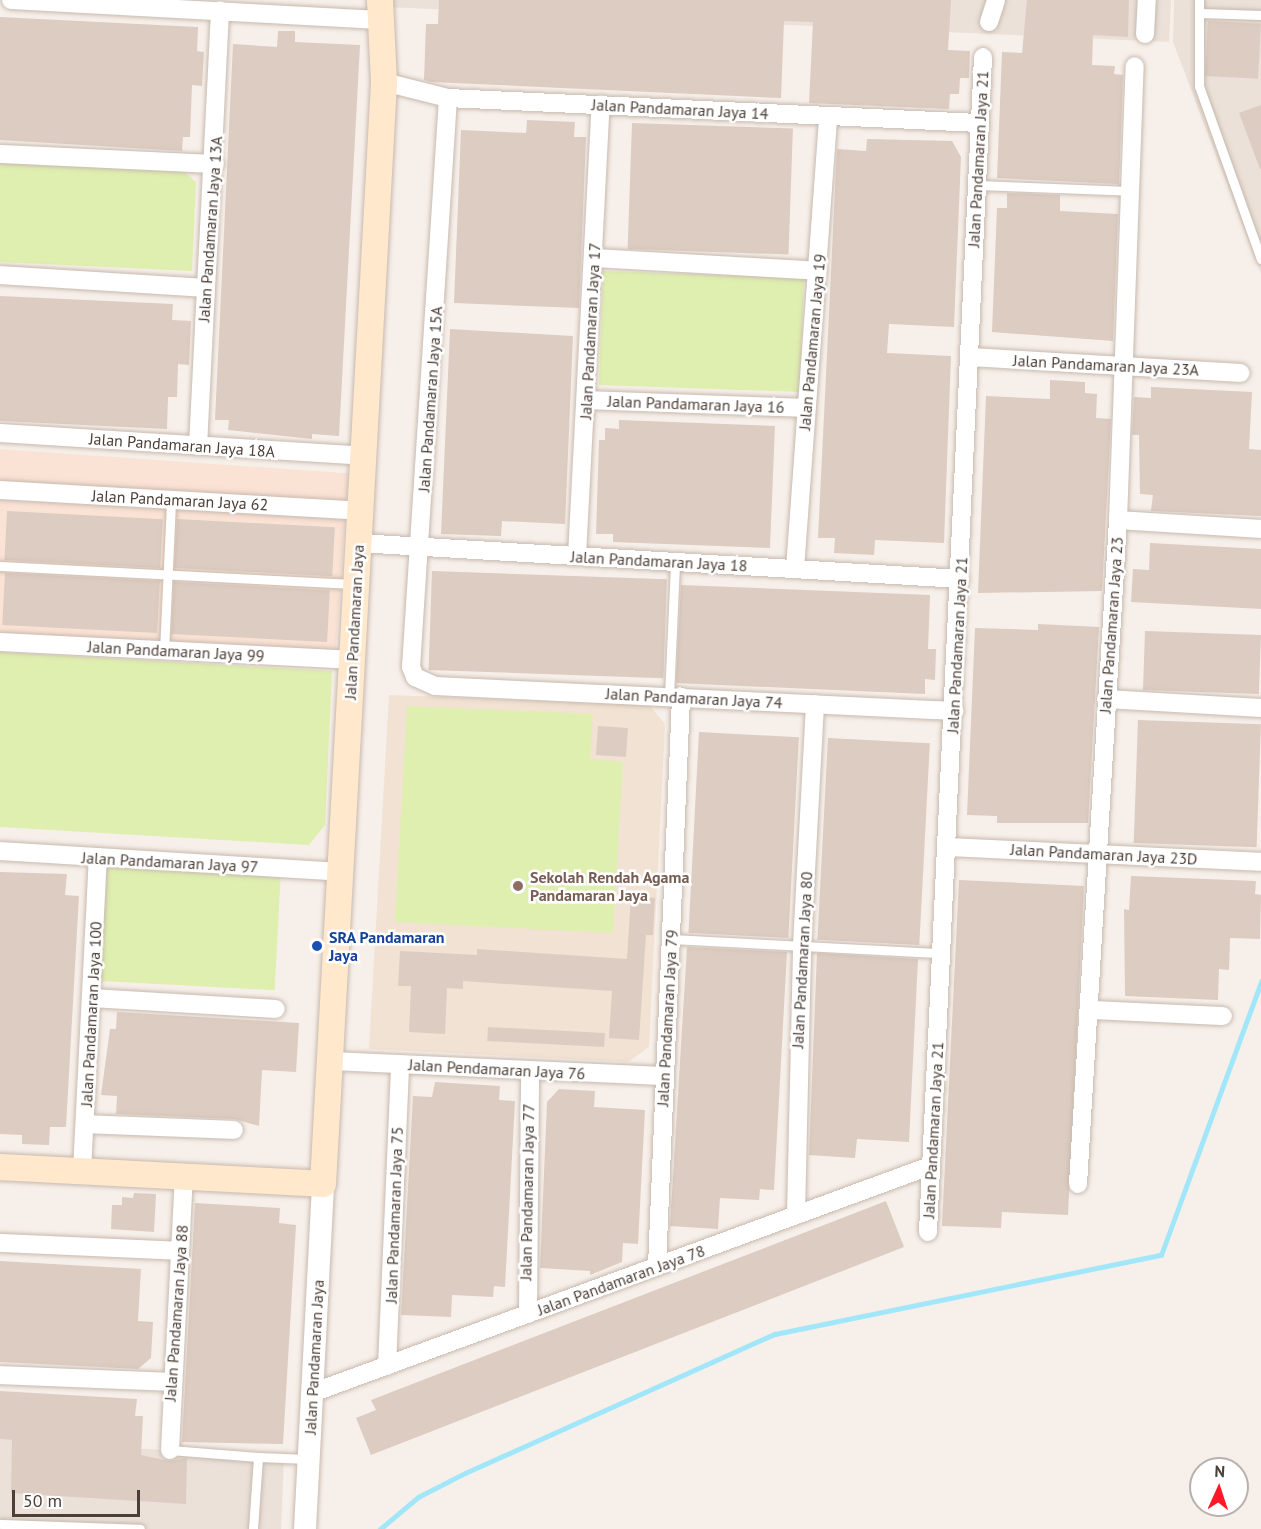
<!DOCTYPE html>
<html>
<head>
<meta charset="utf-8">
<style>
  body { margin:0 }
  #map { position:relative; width:1261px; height:1529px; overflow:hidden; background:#f7f0ea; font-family:"PT Sans",sans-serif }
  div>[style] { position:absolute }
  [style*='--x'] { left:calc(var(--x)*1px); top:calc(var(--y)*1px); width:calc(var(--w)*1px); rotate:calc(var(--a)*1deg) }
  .residential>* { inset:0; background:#ebe1d8 }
  .commercial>* { inset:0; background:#fae2d4; transform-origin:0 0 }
  .education>* { inset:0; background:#f1e2d3 }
  .green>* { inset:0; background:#dfefaf; transform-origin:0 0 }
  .stream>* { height:5px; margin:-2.5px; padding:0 2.5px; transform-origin:2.5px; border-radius:2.5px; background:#a1e7f9 }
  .building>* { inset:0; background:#ddccc1; transform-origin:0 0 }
  .roads { filter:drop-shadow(0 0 2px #c7b9ae) drop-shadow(0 0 2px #c7b9ae) }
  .service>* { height:9px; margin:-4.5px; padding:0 4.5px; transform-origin:4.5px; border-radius:4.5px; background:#fff }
  .minor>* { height:18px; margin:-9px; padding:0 9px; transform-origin:9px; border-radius:9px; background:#fff }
  .tertiary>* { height:22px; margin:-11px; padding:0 11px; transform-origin:11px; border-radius:11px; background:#fff }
  .secondary>* { height:26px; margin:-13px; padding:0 13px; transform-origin:13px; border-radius:13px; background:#ffe8cc }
  .dots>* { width:16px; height:16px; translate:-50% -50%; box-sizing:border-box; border:3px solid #fff; border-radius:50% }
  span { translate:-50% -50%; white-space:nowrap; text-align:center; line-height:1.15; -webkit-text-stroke:5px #fff; paint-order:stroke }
  .street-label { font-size:16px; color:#4c3f37 }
  .education-label { font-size:16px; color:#785e54; font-weight:700 }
  .left { translate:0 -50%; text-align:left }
  .transit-label { font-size:16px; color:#164399; font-weight:700 }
  .north { position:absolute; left:1189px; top:1457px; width:60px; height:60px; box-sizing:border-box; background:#fff; border:2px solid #b7b2af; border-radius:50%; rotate:3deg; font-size:16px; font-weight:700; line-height:24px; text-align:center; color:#4c3f37 }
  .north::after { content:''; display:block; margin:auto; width:21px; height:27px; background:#ff1926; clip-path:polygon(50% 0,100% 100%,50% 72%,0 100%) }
  .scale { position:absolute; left:12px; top:1490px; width:128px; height:27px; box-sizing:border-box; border:3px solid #4c3f37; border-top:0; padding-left:8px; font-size:18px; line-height:21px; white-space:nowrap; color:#4c3f37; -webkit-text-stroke:4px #fff; paint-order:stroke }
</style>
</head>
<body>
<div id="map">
  <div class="residential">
    <div style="clip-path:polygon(387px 0,1171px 0,1169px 42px,386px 7px)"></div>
    <div style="clip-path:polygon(1174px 0,1261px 0,1261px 274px,1173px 42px)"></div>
    <div style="clip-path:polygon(0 1439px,284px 1458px,281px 1529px,0 1529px)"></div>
  </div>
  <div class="commercial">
    <div style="left:0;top:449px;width:349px;height:185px;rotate:4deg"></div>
  </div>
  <div class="education">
    <div style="clip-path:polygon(389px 695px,649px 705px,665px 724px,649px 1047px,628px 1062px,369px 1049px)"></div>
  </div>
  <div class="green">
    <div style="clip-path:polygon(0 161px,182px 170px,196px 182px,192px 271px,0 262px)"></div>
    <div style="left:603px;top:271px;width:201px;height:114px;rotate:2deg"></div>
    <div style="clip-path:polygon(0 652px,332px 671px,325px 825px,309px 845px,0 827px)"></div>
    <div style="clip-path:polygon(407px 706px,593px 714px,590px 759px,623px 762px,613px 933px,395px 922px)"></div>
    <div style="left:103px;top:865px;width:178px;height:116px;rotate:3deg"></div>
  </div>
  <div class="stream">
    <div style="--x:380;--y:1529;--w:50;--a:-40.1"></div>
    <div style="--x:418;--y:1497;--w:53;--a:-27.1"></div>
    <div style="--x:465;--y:1473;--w:340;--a:-24.2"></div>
    <div style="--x:775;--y:1334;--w:394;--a:-11.6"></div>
    <div style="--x:1161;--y:1255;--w:292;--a:-69.9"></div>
  </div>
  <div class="building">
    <div style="clip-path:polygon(439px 0,951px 0,948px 50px,970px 51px,969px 78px,960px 78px,959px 94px,950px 94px,949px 109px,809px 103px,813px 22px,784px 21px,781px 98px,431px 82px,424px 80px,426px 24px,438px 24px)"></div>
    <div style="clip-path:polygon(1027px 0,1129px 0,1128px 37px,1093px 35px,1092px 65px,1115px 66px,1114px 74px,1123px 75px,1119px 184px,997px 178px,1002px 52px,1022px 53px)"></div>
    <div style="clip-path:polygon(0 17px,198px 27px,197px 51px,204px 52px,202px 86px,192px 85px,190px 137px,183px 137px,182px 151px,0 140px)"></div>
    <div style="left:1208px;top:21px;width:53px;height:55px;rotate:3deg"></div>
    <div style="clip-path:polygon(278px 31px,295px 31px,295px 42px,360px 45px,339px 436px,312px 434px,312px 439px,228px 430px,229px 420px,215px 420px,233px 44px,277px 47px)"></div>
    <div style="clip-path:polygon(1261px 105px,1261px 169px,1260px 169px,1239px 113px)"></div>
    <div style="clip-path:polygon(527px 120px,575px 122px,574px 137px,586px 137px,579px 308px,454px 303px,461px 130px,526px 133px)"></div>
    <div style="left:632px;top:123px;width:161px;height:126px;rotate:2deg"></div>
    <div style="clip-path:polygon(867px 139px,952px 141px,961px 157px,954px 327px,889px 324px,887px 353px,951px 356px,944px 543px,875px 540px,874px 555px,834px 553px,835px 538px,818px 538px,837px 149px,866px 151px)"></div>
    <div style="clip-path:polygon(1007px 193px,1060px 195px,1060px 211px,1118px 214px,1113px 341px,992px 332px,997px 208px,1007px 208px)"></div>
    <div style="clip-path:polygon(0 296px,173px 304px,172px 320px,191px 321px,189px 365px,178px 364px,177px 397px,168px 397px,167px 429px,0 421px)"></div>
    <div style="clip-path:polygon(450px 329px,573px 336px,565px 524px,502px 521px,501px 536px,441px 534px)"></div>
    <div style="clip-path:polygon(1050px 380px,1085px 382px,1085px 393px,1097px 394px,1096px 418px,1111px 419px,1102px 591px,978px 593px,986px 396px,1050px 399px)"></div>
    <div style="clip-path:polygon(1151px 387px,1252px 392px,1249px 449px,1261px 450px,1261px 516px,1151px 511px,1153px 495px,1140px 494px,1139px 435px,1132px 435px,1134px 397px,1151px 398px)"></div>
    <div style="clip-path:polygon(619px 420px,775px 426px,770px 548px,613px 542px,613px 534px,596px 534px,599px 440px,605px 440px,605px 428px,619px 429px)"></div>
    <div style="left:7px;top:511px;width:156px;height:49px;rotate:3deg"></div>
    <div style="left:177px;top:519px;width:158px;height:49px;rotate:3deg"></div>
    <div style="clip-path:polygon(1150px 543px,1261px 549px,1261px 609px,1131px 602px,1133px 569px,1149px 570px)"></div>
    <div style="left:432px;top:571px;width:235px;height:99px;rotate:2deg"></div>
    <div style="left:5px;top:573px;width:155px;height:52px;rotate:3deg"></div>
    <div style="left:174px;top:582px;width:156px;height:52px;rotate:3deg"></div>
    <div style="clip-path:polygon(681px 585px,930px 595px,928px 649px,936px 649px,935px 680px,925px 679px,925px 694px,676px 683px)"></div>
    <div style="clip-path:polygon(1038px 624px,1099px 627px,1088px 823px,997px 823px,997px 816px,967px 815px,975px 628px,1038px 630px)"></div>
    <div style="left:1145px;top:631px;width:116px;height:59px;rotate:2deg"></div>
    <div style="left:1138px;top:720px;width:123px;height:123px;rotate:2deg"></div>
    <div style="left:598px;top:726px;width:30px;height:29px;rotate:4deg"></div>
    <div style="left:699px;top:732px;width:100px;height:201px;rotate:3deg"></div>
    <div style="left:828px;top:738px;width:102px;height:202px;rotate:3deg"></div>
    <div style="clip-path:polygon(0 872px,67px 874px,65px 895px,79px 896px,66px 1127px,50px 1127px,49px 1145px,22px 1144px,22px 1135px,0 1134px)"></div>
    <div style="clip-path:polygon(1131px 876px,1256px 881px,1255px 894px,1261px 895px,1260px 939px,1230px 938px,1229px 970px,1219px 969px,1218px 1000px,1125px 996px,1124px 909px,1129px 910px)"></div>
    <div style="clip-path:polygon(959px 880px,1084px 886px,1068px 1215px,1002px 1212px,1001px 1228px,942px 1226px)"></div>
    <div style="clip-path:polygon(631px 896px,655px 898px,653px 935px,646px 935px,639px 1040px,609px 1038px,612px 991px,463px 981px,463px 989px,447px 988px,445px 1034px,409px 1032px,411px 986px,398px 986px,400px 951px,477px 955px,477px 949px,627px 959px)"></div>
    <div style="clip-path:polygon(687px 947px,787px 952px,774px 1190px,760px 1189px,759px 1200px,720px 1198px,718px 1229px,670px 1226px)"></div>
    <div style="clip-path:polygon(817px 953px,918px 959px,909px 1142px,857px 1139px,855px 1158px,809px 1155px)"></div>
    <div style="clip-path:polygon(117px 1012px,299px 1023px,296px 1072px,262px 1070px,259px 1126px,234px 1119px,116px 1114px,117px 1096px,101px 1095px,110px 1029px,116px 1029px)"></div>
    <div style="left:488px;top:1027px;width:117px;height:14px;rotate:3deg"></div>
    <div style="clip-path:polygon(435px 1082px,500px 1086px,499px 1100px,515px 1101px,505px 1287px,494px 1286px,493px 1297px,452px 1295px,451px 1317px,401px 1315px,413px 1096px,432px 1097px)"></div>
    <div style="clip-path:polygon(559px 1089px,595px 1091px,594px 1107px,645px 1110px,638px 1244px,623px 1243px,622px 1262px,590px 1275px,590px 1271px,540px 1268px,547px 1102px)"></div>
    <div style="clip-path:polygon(134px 1193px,156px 1194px,154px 1232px,111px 1229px,112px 1205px,122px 1205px,122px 1197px,133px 1198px)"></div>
    <div style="clip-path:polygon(886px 1201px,904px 1247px,371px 1455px,356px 1418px,376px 1410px,371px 1400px)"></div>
    <div style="clip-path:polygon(195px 1203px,280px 1208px,279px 1223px,296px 1225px,283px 1444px,182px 1442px)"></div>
    <div style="clip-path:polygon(0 1261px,141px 1269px,138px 1321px,153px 1322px,151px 1358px,138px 1369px,0 1362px)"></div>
    <div style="clip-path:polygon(0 1391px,137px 1399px,135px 1416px,143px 1416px,141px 1455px,169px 1461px,187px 1458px,186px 1504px,11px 1493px,12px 1440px,0 1439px)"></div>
  </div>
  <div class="roads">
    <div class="service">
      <div style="--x:1199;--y:0;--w:86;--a:90"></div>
      <div style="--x:1199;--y:86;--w:184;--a:70.3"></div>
      <div style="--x:1200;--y:13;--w:61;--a:1.9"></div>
      <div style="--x:976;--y:185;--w:155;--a:2.2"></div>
      <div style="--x:0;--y:566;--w:354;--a:2.9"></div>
      <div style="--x:164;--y:651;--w:151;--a:-87.3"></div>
      <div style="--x:669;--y:696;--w:134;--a:-87.4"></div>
      <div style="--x:671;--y:939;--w:271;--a:3"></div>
      <div style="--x:170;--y:1450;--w:88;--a:4.5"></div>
      <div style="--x:0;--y:1524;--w:140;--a:2"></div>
      <div style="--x:253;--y:1529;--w:72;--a:-86"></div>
      <div style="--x:258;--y:1457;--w:50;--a:2.3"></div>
    </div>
    <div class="minor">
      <div style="--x:11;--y:0;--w:369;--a:3.1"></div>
      <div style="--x:989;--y:22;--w:23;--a:-72"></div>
      <div style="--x:1145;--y:34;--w:34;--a:-87"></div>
      <div style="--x:384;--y:82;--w:66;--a:14"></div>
      <div style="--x:448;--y:98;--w:532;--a:2.7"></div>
      <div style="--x:448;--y:98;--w:570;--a:93.72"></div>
      <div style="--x:411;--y:667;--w:11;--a:68"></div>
      <div style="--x:415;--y:677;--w:22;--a:24"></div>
      <div style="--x:435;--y:686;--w:520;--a:2.76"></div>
      <div style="--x:0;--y:154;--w:215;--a:2.7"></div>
      <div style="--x:595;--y:258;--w:223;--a:3.3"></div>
      <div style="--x:0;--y:275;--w:206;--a:3.6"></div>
      <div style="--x:971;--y:357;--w:270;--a:3.4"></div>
      <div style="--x:587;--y:400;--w:219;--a:2.1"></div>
      <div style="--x:0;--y:433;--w:364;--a:3.6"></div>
      <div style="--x:198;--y:446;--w:436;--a:-87.1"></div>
      <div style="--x:0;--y:490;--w:361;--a:3.3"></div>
      <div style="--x:1118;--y:520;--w:143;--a:3.6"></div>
      <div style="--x:358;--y:543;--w:603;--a:3.42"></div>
      <div style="--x:577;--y:556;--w:452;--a:-87"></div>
      <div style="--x:795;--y:569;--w:454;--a:-85.8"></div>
      <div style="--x:0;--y:642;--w:352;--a:2.9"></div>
      <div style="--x:1106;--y:699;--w:155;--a:3.3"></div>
      <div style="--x:947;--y:847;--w:314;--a:2.7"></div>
      <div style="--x:0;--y:851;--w:341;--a:3.5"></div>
      <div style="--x:92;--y:998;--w:184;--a:3.4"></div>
      <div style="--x:1091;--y:1010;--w:132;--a:2.6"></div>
      <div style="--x:330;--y:1061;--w:335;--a:2.6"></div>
      <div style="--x:85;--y:1124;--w:149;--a:2.3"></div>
      <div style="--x:82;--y:1171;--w:314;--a:-87.1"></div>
      <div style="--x:1078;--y:1184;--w:665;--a:-86.55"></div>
      <div style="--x:1118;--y:520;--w:454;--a:-87.9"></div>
      <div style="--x:796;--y:1215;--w:270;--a:-88.7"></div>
      <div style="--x:802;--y:945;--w:241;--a:-86.9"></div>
      <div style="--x:928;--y:1232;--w:1176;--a:-87.32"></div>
      <div style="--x:0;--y:1243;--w:180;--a:2.5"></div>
      <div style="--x:657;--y:1266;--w:570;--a:-87.58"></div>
      <div style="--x:528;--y:1314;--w:244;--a:-89.5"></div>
      <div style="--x:387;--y:1366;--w:302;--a:-87.5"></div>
      <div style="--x:0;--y:1375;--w:171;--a:2.3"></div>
      <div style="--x:312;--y:1393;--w:658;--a:-20.17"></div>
      <div style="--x:170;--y:1450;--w:273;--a:-87.1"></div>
    </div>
    <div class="tertiary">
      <div style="--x:305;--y:1529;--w:345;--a:-87"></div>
    </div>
    <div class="secondary">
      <div style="--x:0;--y:1167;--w:323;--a:3"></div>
      <div style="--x:323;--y:1184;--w:1104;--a:-86.83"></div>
      <div style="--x:384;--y:82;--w:82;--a:-92.8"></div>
    </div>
  </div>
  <div class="dots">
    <div style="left:518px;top:886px;background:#8d6e63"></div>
    <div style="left:317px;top:946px;background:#1a4fb4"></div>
  </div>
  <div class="street-label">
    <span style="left:680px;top:109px;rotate:3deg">Jalan Pandamaran Jaya 14</span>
    <span style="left:978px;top:159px;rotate:-87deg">Jalan Pandamaran Jaya 21</span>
    <span style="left:210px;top:229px;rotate:-86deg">Jalan Pandamaran Jaya 13A</span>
    <span style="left:590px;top:331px;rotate:-87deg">Jalan Pandamaran Jaya 17</span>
    <span style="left:812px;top:342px;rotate:-85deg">Jalan Pandamaran Jaya 19</span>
    <span style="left:1106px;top:365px;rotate:3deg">Jalan Pandamaran Jaya 23A</span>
    <span style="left:430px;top:399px;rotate:-86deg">Jalan Pandamaran Jaya 15A</span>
    <span style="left:696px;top:404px;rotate:2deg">Jalan Pandamaran Jaya 16</span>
    <span style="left:182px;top:445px;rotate:4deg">Jalan Pandamaran Jaya 18A</span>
    <span style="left:180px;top:500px;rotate:3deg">Jalan Pandamaran Jaya 62</span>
    <span style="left:659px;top:561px;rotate:3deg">Jalan Pandamaran Jaya 18</span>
    <span style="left:354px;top:622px;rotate:-87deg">Jalan Pandamaran Jaya</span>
    <span style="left:1111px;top:625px;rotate:-86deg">Jalan Pandamaran Jaya 23</span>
    <span style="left:957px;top:645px;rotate:-87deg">Jalan Pandamaran Jaya 21</span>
    <span style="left:176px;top:651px;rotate:3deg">Jalan Pandamaran Jaya 99</span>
    <span style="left:694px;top:698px;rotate:3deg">Jalan Pandamaran Jaya 74</span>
    <span style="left:1104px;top:854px;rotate:3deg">Jalan Pandamaran Jaya 23D</span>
    <span style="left:170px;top:862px;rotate:3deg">Jalan Pandamaran Jaya 97</span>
    <span style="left:802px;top:960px;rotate:-87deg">Jalan Pandamaran Jaya 80</span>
    <span style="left:91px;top:1014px;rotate:-87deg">Jalan Pandamaran Jaya 100</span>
    <span style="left:667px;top:1018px;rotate:-87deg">Jalan Pandamaran Jaya 79</span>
    <span style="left:497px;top:1069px;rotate:3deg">Jalan Pendamaran Jaya 76</span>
    <span style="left:933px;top:1130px;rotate:-87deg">Jalan Pandamaran Jaya 21</span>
    <span style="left:527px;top:1192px;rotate:-89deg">Jalan Pandamaran Jaya 77</span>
    <span style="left:394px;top:1215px;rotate:-88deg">Jalan Pandamaran Jaya 75</span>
    <span style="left:621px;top:1280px;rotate:-20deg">Jalan Pandamaran Jaya 78</span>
    <span style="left:176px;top:1313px;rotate:-86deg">Jalan Pandamaran Jaya 88</span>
    <span style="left:314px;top:1357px;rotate:-87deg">Jalan Pandamaran Jaya</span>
  </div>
  <div class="education-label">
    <span class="left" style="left:530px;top:886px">Sekolah Rendah Agama<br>Pandamaran Jaya</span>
  </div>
  <div class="transit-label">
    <span class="left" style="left:329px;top:946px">SRA Pandamaran<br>Jaya</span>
  </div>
  <div class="north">N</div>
  <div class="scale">50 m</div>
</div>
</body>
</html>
